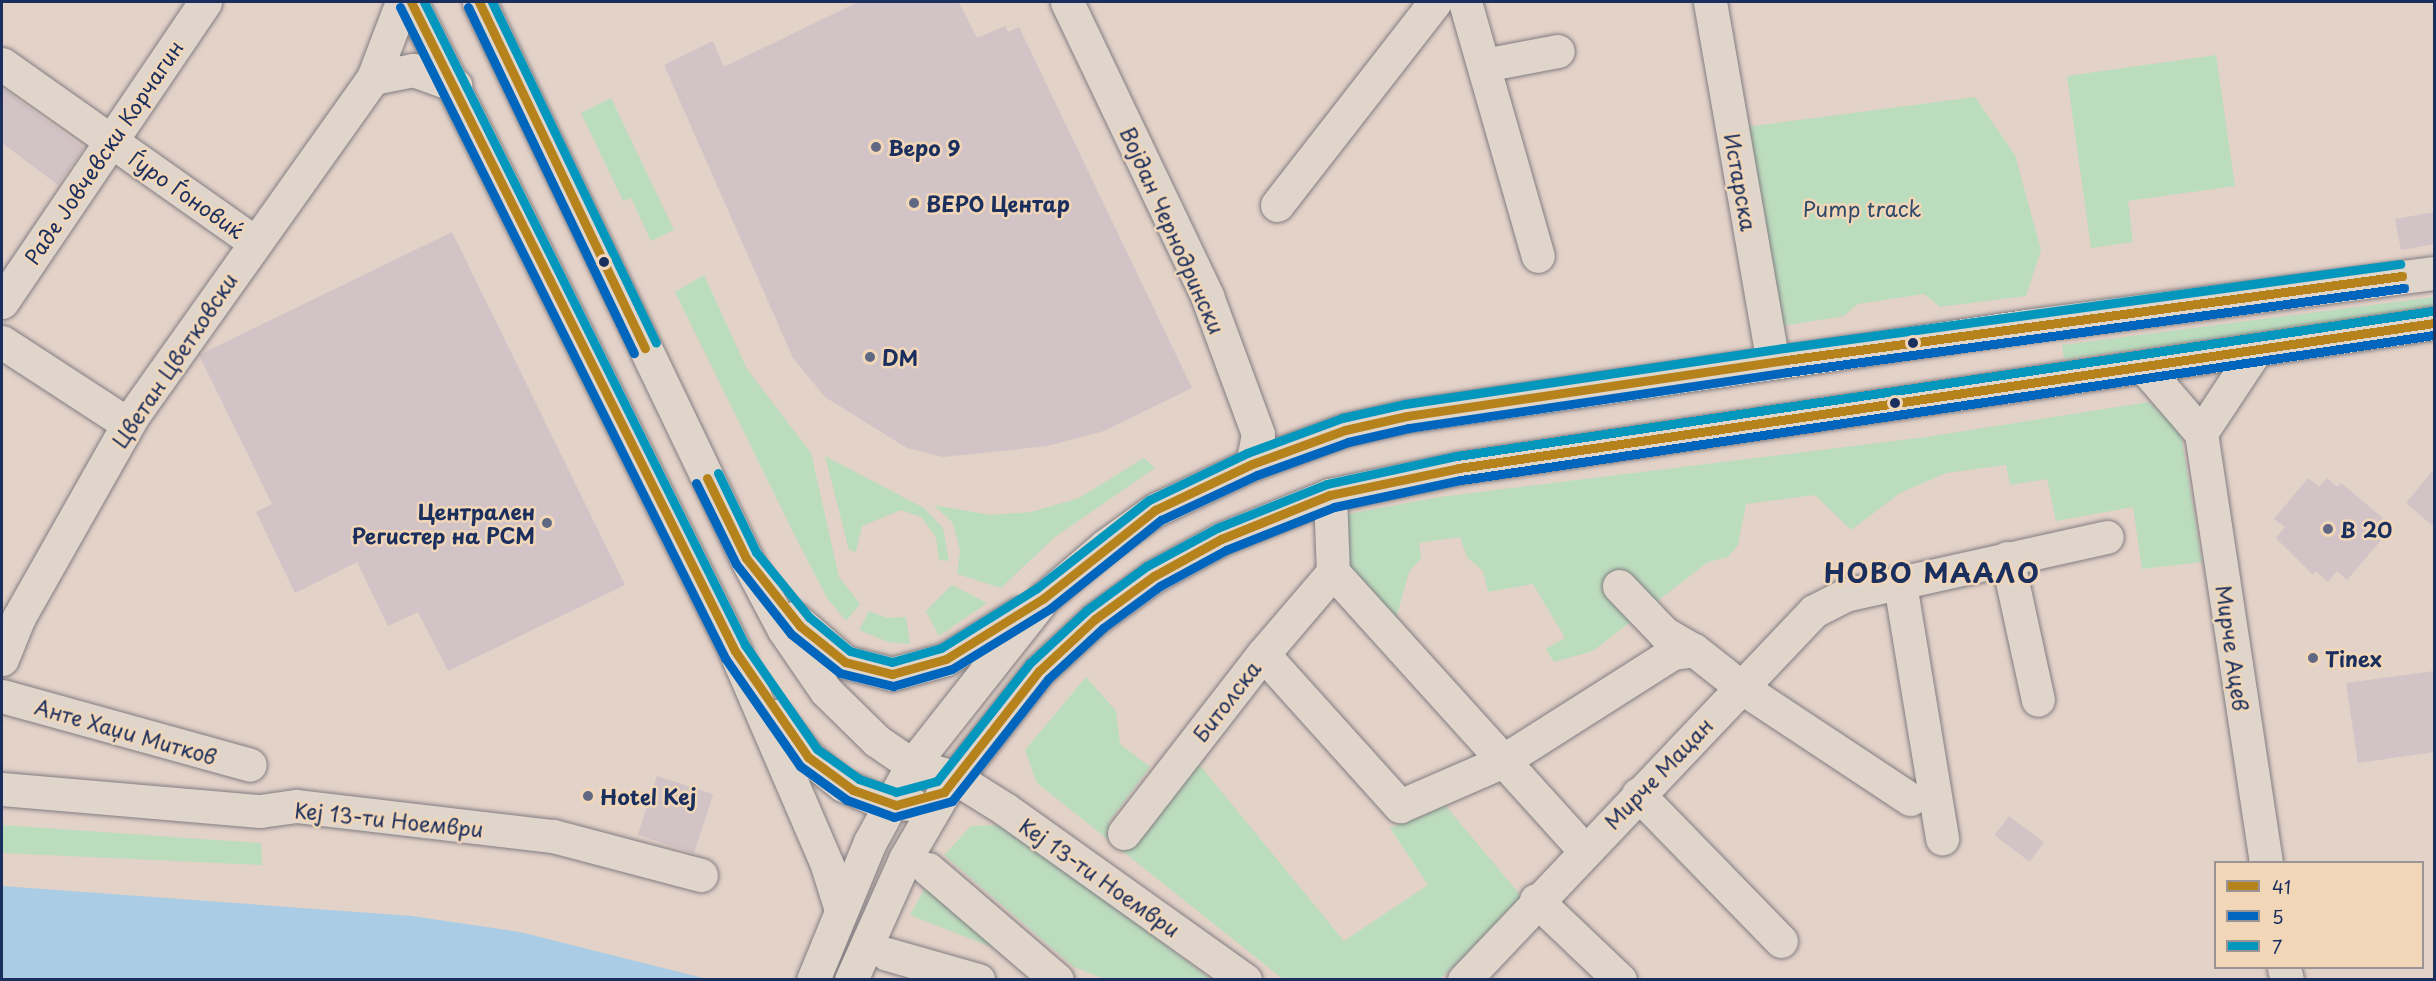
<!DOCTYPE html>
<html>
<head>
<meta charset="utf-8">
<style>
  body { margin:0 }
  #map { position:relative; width:2436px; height:981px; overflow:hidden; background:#e3d2c8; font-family:"Playpen Sans",sans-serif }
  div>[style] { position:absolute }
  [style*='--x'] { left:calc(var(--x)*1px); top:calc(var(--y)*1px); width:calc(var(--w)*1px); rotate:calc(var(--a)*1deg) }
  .green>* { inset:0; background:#bcdcbe }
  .water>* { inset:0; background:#aacce4 }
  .building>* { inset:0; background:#d2c3c6; transform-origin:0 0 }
  .roads { filter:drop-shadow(0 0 2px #817d82) drop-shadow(0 0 2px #817d82) }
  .minor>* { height:33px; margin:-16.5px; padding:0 16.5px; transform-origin:16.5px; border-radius:16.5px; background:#dfd5cb }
  .bus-1>* { height:9px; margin:-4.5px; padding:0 4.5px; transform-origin:4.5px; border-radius:4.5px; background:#b5821c }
  .bus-2>* { height:9px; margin:-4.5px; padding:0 4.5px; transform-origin:4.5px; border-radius:4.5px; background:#0065bd }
  .bus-3>* { height:9px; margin:-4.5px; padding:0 4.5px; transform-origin:4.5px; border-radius:4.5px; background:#0497bd }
  .dots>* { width:16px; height:16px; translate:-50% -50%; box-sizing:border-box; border:3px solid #f1d7b8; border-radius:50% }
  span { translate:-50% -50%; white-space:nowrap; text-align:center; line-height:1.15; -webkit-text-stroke:5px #f1d7b8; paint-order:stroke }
  .poi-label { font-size:21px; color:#1b2f5e; font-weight:700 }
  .left { translate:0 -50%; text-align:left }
  .right { translate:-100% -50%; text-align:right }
  .street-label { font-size:21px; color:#1b2f5e }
  .park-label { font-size:21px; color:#2e4a6b }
  .district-label { font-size:27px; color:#1b2f5e; font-weight:700; letter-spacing:1.5px }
  .frame { position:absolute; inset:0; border:3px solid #1b2f5e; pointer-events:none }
  .legend { position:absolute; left:2214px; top:861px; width:210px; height:108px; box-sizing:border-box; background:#f1d7b8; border:2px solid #9b9494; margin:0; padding:8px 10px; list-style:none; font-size:18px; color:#1b2f5e }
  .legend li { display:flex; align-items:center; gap:12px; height:30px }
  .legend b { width:30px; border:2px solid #9b9494 }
</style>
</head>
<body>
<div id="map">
  <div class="green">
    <div style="clip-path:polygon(2216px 55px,2235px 186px,2128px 201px,2133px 242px,2091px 248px,2067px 76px)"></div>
    <div style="clip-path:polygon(1975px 97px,2015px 155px,2041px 250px,2026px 296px,1940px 307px,1924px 294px,1858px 304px,1844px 316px,1782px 326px,1746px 127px)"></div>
    <div style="clip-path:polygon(611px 98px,674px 230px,651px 241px,631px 198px,623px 201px,581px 113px)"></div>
    <div style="clip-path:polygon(704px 275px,747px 369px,811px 453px,839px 577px,860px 604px,846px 621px,827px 598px,795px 536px,675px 292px)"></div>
    <div style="clip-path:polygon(2434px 297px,2434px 309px,2064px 359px,2062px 345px)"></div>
    <div style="clip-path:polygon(2149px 402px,2180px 429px,2202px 562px,2142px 569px,2133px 507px,2056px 521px,2047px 479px,2010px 485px,2006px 465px,1946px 473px,1900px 493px,1851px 530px,1815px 495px,1746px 504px,1738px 545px,1728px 557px,1708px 562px,1593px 651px,1554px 662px,1546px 649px,1565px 638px,1533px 584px,1488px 592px,1483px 571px,1467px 557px,1460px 537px,1419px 543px,1421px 559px,1409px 572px,1395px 622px,1345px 565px,1338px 529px,1348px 514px,1439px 497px,1926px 437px)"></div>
    <div style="clip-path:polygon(825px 456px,924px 508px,943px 528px,949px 561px,939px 560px,936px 537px,921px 517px,901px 510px,862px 526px,856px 552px,849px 550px)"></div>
    <div style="clip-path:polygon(1144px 458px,1155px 468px,1055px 537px,1001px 588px,957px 574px,960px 551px,953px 523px,934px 505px,991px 515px,1031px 512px,1079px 498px)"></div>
    <div style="clip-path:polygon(952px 585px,987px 603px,939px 636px,926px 611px)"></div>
    <div style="clip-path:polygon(869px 611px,887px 618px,906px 617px,910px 644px,888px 642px,859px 630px)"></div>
    <div style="clip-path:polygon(1086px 677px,1116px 711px,1120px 744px,1150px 767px,1108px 823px,1135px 847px,1198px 763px,1344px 941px,1428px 885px,1390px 828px,1445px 805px,1522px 897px,1440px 979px,1283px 979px,1037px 783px,1025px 750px)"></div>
    <div style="clip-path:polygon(2px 825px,261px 843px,262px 865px,2px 853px)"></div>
    <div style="clip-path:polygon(1001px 825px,1019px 834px,1210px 979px,1105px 979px,1074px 967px,944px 855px,971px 826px)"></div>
    <div style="clip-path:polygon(931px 877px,1027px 961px,910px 915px)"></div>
  </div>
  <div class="water">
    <div style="clip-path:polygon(2px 886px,412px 916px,520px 932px,707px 979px,2px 979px)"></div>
  </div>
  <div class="building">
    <div style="clip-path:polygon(858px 2px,959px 2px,977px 38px,1005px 26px,1008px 32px,1019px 27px,1192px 388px,1104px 431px,1048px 446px,943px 457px,907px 448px,825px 397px,793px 358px,664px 65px,713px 41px,724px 67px)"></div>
    <div style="clip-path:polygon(2px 88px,84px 148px,58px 185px,2px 143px)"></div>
    <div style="clip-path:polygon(2434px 212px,2434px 244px,2401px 250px,2395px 219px)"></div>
    <div style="clip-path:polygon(452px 232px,625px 585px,448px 671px,418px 612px,388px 626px,357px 562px,295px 593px,256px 512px,272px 504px,199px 355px)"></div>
    <div style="clip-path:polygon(2434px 469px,2434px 527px,2406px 503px)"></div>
    <div style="clip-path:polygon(2308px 478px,2319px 487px,2327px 478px,2337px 487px,2341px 483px,2383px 518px,2372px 531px,2382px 539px,2347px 580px,2337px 571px,2328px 582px,2316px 571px,2313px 575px,2276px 538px,2285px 527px,2274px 519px)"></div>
    <div style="clip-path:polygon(2434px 671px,2434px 752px,2358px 763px,2346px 683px)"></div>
    <div style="left:657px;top:776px;width:59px;height:62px;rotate:18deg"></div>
    <div style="left:2009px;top:816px;width:44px;height:24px;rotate:37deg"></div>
  </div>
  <div class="roads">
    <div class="minor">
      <div style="--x:411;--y:2;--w:725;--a:63.47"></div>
      <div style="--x:735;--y:651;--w:233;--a:66.7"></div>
      <div style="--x:827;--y:865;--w:47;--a:72.7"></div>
      <div style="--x:479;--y:2;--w:617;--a:64.35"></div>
      <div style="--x:746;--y:558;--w:81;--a:62.2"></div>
      <div style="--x:784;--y:630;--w:74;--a:55.5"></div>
      <div style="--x:826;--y:691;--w:71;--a:44.4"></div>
      <div style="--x:877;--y:741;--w:42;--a:34.4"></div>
      <div style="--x:912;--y:765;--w:44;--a:15.9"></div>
      <div style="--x:954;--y:777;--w:60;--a:32.1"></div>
      <div style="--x:1005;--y:809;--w:295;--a:35.5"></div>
      <div style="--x:1067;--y:2;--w:326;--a:64.5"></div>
      <div style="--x:1207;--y:296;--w:147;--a:69.7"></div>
      <div style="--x:1258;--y:434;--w:31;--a:101"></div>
      <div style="--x:1465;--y:2;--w:264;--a:74"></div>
      <div style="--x:1710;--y:2;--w:365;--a:80.1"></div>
      <div style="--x:2;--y:64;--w:309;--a:35.2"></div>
      <div style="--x:1484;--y:65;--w:75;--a:-10.7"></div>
      <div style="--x:373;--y:78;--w:41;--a:-11.3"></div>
      <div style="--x:413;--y:70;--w:45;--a:19.7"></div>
      <div style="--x:1277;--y:205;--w:257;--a:-52.1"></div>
      <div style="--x:2;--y:302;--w:362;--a:-55.9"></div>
      <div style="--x:2;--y:342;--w:150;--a:33.1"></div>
      <div style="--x:2144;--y:367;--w:87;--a:49.2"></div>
      <div style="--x:2201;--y:433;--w:434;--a:81.4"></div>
      <div style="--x:2201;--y:433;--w:100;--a:-56.5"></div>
      <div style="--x:1330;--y:495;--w:77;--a:87.8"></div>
      <div style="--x:1333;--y:572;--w:375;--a:47.9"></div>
      <div style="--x:2007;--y:558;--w:145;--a:77.7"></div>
      <div style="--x:1900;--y:584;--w:258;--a:80.6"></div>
      <div style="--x:1619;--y:586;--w:65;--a:46.2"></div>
      <div style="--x:1664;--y:633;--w:34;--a:30"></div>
      <div style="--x:794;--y:618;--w:67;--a:40.8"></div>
      <div style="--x:845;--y:662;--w:49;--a:14.3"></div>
      <div style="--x:892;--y:674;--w:56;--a:-15.5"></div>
      <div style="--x:946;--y:659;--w:87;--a:-31.9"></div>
      <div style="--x:1263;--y:654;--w:205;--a:48"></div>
      <div style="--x:1400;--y:806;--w:110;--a:-23.5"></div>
      <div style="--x:1501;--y:762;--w:204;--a:-32.4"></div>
      <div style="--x:1673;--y:653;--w:21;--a:-8"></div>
      <div style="--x:1694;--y:650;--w:60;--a:38.2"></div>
      <div style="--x:1741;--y:687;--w:203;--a:33.5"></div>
      <div style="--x:2;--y:659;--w:45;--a:-68"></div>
      <div style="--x:19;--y:617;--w:230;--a:-60.5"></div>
      <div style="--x:132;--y:417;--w:416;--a:-54.6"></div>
      <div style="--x:373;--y:78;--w:81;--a:-69.1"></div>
      <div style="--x:2;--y:696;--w:257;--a:15.5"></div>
      <div style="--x:776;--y:716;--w:52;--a:52"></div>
      <div style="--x:808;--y:757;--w:45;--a:38.7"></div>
      <div style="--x:843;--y:785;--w:43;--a:23.6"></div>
      <div style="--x:882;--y:802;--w:30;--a:4"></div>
      <div style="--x:2;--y:789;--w:259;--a:4.9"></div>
      <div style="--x:260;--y:811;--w:37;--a:-8"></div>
      <div style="--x:297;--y:806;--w:258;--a:6.7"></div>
      <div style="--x:553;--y:836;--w:153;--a:14.8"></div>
      <div style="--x:1638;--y:794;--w:205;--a:45.8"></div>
      <div style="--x:1124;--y:833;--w:227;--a:-52.2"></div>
      <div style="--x:1263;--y:654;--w:108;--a:-49.5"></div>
      <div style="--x:928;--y:869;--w:170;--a:40.7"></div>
      <div style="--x:1536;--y:900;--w:116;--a:43.6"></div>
      <div style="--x:887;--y:954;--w:95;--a:15.9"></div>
      <div style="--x:2284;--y:968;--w:12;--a:76"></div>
      <div style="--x:813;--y:980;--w:149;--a:-67.6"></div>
      <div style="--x:870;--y:842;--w:88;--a:-61.4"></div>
      <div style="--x:912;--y:765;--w:213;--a:-51.7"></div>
      <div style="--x:1044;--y:598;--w:80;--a:-40.4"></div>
      <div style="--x:1105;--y:546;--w:62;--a:-35.8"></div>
      <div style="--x:1155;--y:510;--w:107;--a:-25.4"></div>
      <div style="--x:1252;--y:464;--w:99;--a:-20.1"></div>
      <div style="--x:1345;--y:430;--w:64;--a:-12.7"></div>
      <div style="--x:1407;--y:416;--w:626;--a:-8.27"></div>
      <div style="--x:2026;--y:326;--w:411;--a:-7.4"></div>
      <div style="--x:851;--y:980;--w:133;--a:-65.9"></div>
      <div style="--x:905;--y:859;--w:78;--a:-59.8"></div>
      <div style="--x:944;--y:792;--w:154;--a:-51.9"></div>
      <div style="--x:1039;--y:671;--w:76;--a:-42.9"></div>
      <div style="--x:1095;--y:619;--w:73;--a:-36.1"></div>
      <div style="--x:1154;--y:576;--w:77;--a:-28.9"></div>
      <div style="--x:1221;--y:539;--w:118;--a:-22"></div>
      <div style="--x:1330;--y:495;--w:132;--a:-11.8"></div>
      <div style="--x:1459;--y:468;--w:986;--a:-8.46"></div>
      <div style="--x:1464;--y:980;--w:509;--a:-46.51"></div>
      <div style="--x:1814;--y:611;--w:35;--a:-27"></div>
      <div style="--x:1845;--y:595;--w:268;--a:-12.5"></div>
    </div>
  </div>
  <div class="bus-1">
    <div style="--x:411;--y:2;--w:725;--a:63.47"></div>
    <div style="--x:735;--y:651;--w:129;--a:55.4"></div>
    <div style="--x:808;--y:757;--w:56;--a:36.3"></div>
    <div style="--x:853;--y:790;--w:46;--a:19.2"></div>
    <div style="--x:896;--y:805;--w:50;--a:-15.2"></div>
    <div style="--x:944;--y:792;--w:154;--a:-51.9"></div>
    <div style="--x:1039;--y:671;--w:76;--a:-42.9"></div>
    <div style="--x:1095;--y:619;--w:73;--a:-36.1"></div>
    <div style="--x:1154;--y:576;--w:77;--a:-28.9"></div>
    <div style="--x:1221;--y:539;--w:118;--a:-22"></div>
    <div style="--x:1330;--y:495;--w:132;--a:-11.8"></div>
    <div style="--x:1459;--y:468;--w:986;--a:-8.46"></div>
    <div style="--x:479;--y:2;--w:384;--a:64.4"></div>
    <div style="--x:707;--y:478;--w:89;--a:64"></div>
    <div style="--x:746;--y:558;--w:87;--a:51.5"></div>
    <div style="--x:800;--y:626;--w:58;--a:38.7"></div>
    <div style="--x:845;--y:662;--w:49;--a:14.3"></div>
    <div style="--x:892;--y:674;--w:56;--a:-15.5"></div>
    <div style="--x:946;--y:659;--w:115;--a:-31.9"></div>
    <div style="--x:1044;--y:598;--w:142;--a:-38.4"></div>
    <div style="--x:1155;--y:510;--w:107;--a:-25.4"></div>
    <div style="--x:1252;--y:464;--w:99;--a:-20.1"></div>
    <div style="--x:1345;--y:430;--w:64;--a:-12.7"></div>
    <div style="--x:1407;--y:416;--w:383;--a:-8.4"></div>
    <div style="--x:1786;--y:360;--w:622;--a:-7.77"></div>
  </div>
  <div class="bus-2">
    <div style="--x:400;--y:7;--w:728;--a:63.47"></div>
    <div style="--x:725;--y:658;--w:131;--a:55.2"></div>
    <div style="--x:800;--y:766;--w:58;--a:35.9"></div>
    <div style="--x:847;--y:800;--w:50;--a:19.9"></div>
    <div style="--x:894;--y:817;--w:60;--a:-15.4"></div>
    <div style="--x:952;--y:801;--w:155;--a:-51.8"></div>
    <div style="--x:1048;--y:679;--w:75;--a:-42.8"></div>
    <div style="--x:1103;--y:628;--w:71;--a:-36.4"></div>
    <div style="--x:1160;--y:586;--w:75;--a:-28.6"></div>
    <div style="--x:1226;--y:550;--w:116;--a:-21.7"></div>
    <div style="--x:1334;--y:507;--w:130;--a:-12"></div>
    <div style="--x:1461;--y:480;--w:984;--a:-8.48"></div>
    <div style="--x:468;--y:7;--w:384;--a:64.4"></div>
    <div style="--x:696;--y:483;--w:90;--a:63.7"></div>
    <div style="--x:736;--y:564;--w:89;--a:51.8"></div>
    <div style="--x:791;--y:634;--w:63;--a:38.5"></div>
    <div style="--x:840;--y:673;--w:55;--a:13.8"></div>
    <div style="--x:893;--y:686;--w:61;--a:-16.1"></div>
    <div style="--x:952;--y:669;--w:116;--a:-31.6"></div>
    <div style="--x:1051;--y:608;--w:141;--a:-38.7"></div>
    <div style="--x:1161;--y:520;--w:106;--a:-25.1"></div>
    <div style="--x:1257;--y:475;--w:97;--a:-19.9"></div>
    <div style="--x:1348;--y:442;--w:63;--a:-12.9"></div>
    <div style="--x:1409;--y:428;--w:383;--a:-8.4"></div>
    <div style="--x:1788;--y:372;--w:622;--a:-7.77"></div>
  </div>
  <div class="bus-3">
    <div style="--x:424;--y:2;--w:719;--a:63.47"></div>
    <div style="--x:745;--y:645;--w:126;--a:55.3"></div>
    <div style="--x:817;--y:749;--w:52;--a:35.5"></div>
    <div style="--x:859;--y:779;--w:39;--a:19"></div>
    <div style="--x:896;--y:792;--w:42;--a:-15"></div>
    <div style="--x:937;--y:781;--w:150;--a:-51.8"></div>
    <div style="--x:1030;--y:663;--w:78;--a:-42.9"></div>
    <div style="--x:1087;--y:610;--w:74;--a:-36.3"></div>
    <div style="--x:1147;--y:566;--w:80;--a:-28.5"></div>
    <div style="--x:1217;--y:528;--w:118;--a:-21.8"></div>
    <div style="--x:1327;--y:484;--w:133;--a:-12.2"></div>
    <div style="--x:1457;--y:456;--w:986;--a:-8.46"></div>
    <div style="--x:492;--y:2;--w:378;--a:64.3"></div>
    <div style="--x:718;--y:473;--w:88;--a:64.3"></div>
    <div style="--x:756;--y:552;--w:84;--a:50.8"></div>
    <div style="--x:809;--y:617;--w:53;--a:39.7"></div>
    <div style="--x:850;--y:651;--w:43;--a:14.7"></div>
    <div style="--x:892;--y:662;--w:51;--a:-15.9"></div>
    <div style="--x:941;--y:648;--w:113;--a:-32"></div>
    <div style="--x:1037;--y:588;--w:142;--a:-38.2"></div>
    <div style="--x:1149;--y:500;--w:109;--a:-25.6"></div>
    <div style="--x:1247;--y:453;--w:101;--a:-20.2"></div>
    <div style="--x:1342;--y:418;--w:65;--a:-12.5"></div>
    <div style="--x:1405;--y:404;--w:383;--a:-8.4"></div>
    <div style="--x:1784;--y:348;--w:622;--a:-7.77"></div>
  </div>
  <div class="dots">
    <div style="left:876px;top:147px;background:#616883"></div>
    <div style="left:914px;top:203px;background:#616883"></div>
    <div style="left:604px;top:262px;background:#1b2f5e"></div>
    <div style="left:1913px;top:343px;background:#1b2f5e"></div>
    <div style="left:870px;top:357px;background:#616883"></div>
    <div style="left:1895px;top:403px;background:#1b2f5e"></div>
    <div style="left:547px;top:523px;background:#616883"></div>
    <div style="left:2328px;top:529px;background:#616883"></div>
    <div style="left:2313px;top:658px;background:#616883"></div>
    <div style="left:588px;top:796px;background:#616883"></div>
  </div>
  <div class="poi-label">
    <span class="left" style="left:888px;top:147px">Веро 9</span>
    <span class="left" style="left:926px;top:203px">ВЕРО Центар</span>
    <span class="left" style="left:882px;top:357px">DM</span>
    <span class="right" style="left:535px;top:523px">Централен<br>Регистер на РСМ</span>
    <span class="left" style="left:2340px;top:529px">B 20</span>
    <span class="left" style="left:2325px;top:658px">Tinex</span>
    <span class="left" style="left:600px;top:796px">Hotel Kej</span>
  </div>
  <div class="street-label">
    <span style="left:103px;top:152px;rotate:-56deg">Раде Јовчевски Корчагин</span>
    <span style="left:1741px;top:182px;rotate:80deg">Истарска</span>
    <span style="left:187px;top:194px;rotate:35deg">Ѓуро Ѓоновиќ</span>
    <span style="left:1173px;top:230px;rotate:66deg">Војдан Чернодрински</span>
    <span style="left:174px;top:360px;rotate:-56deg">Цветан Цветковски</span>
    <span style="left:2233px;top:648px;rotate:82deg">Мирче Ацев</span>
    <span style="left:1226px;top:701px;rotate:-52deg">Битолска</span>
    <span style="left:126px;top:731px;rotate:16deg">Анте Хаџи Митков</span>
    <span style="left:1658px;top:773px;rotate:-46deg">Мирче Мацан</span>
    <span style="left:389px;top:819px;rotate:6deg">Кеј 13-ти Ноември</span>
    <span style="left:1100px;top:877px;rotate:35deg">Кеј 13-ти Ноември</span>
  </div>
  <div class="park-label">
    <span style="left:1862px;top:208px">Pump track</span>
  </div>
  <div class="district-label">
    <span style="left:1932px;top:572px">НОВО МААЛО</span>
  </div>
  <div class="frame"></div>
  <ul class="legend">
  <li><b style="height:8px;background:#b5821c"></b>41</li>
  <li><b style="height:8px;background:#0065bd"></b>5</li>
  <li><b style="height:8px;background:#0497bd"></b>7</li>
  </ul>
</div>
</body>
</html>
